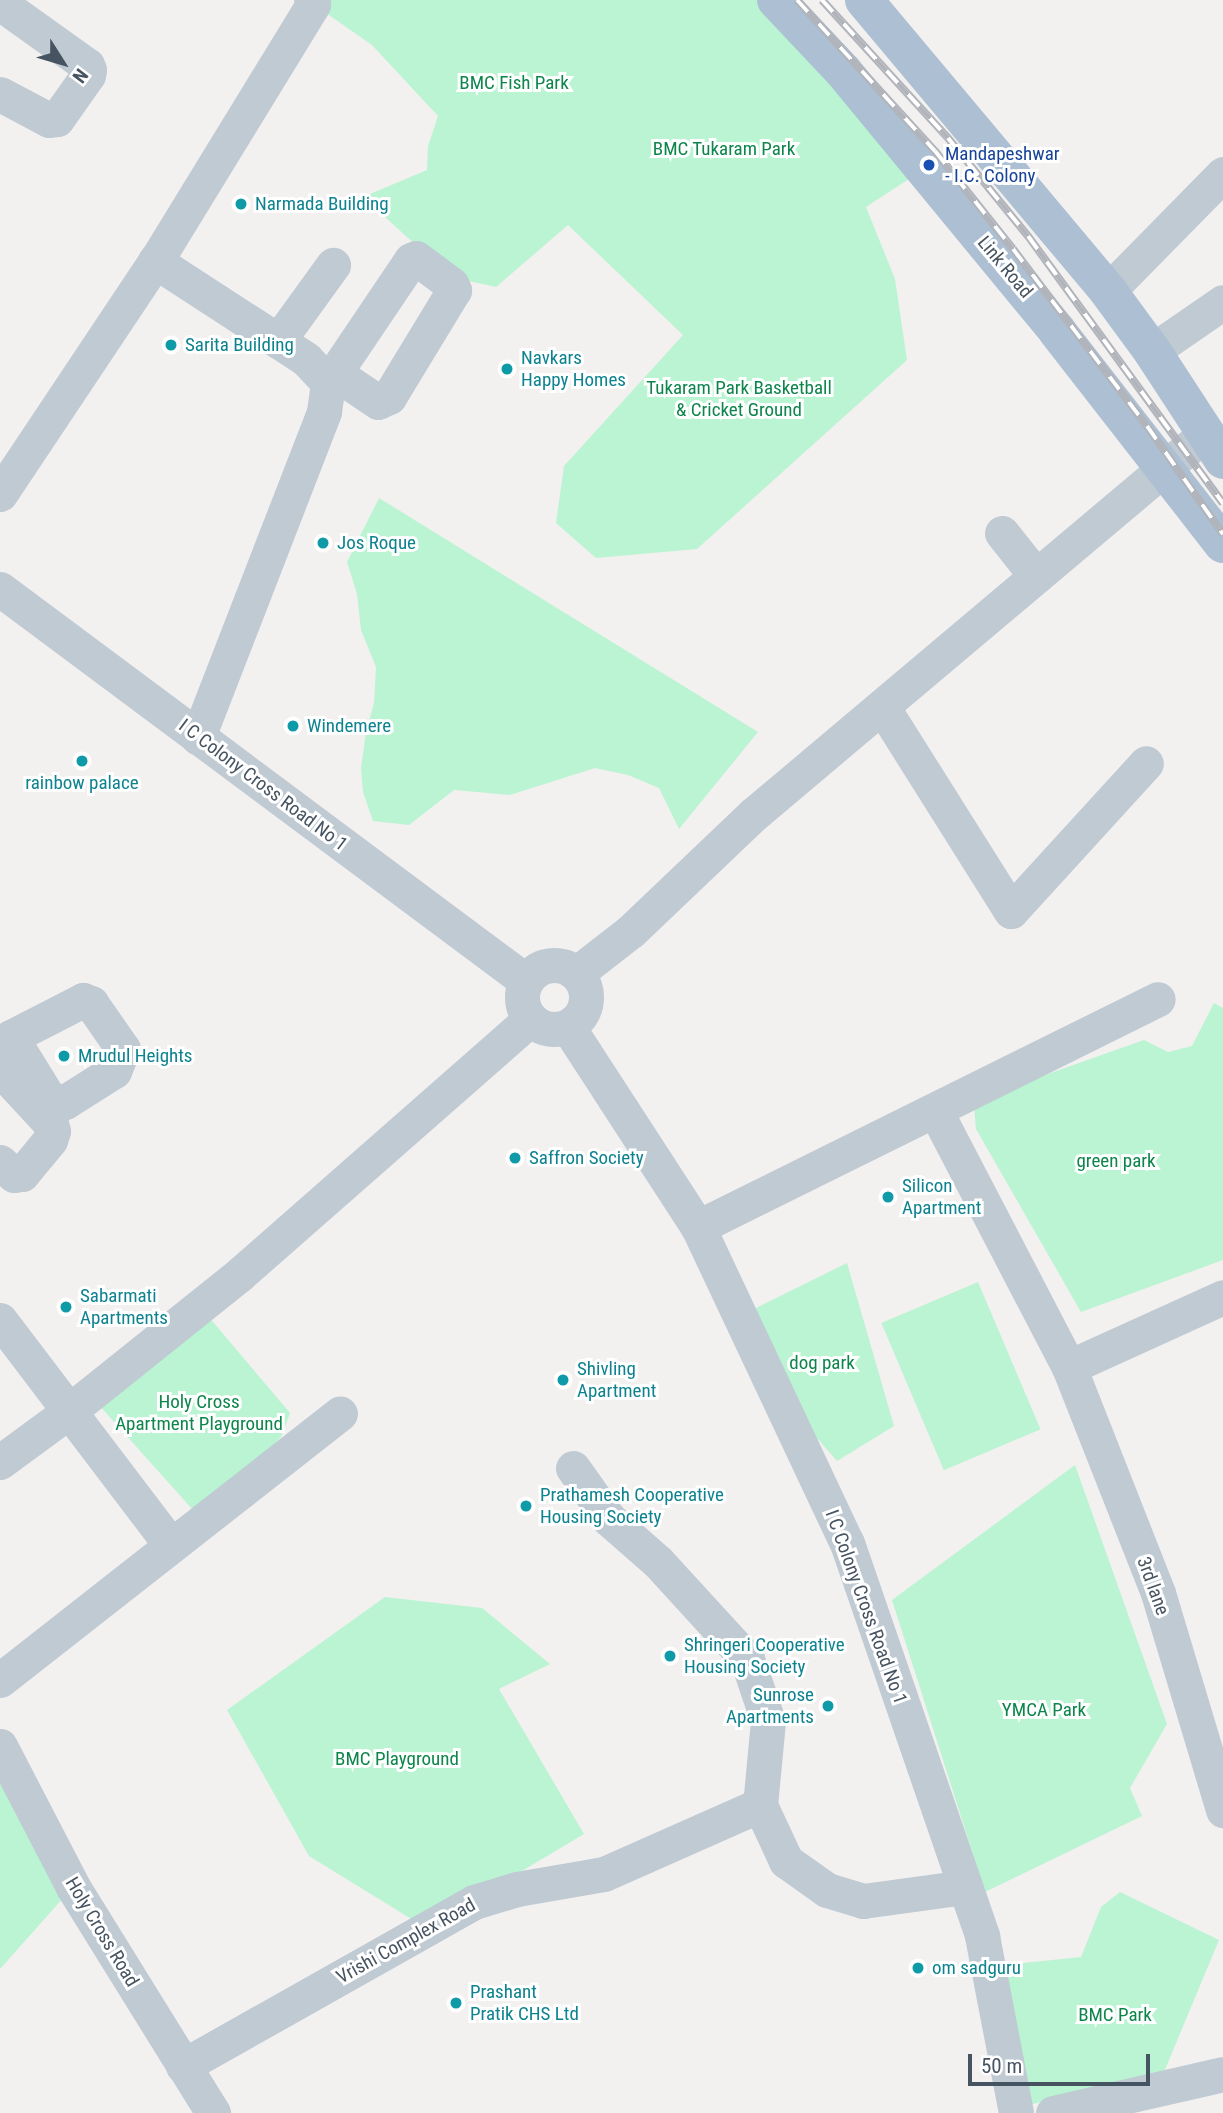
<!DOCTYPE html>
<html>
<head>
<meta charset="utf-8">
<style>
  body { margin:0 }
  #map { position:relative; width:1223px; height:2113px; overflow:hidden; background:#f3f0f0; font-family:"Roboto Condensed",sans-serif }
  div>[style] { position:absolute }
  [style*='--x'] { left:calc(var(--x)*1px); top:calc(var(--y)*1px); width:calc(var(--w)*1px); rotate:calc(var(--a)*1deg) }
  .green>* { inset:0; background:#baf4d2; transform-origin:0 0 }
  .minor>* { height:35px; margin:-17.5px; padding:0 17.5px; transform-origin:17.5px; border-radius:17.5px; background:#bfcad3 }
  .minor>.ring { margin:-17.5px; padding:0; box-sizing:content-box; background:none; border:35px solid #bfcad3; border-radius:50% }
  .major>* { height:38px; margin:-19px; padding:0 19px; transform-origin:19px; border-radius:19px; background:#adbfd2 }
  .rail>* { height:8px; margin-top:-4px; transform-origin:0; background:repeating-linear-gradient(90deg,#fff 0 16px,#b1b5bb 0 32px); box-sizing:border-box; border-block:2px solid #b1b5bb }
  .dots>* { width:19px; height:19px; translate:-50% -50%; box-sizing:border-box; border:4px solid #fff; border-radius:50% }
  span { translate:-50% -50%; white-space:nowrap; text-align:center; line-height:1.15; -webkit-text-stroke:6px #fff; paint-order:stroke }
  .park-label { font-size:19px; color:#0d854b }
  .transit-label { font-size:19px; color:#164399 }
  .left { translate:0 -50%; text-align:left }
  .culture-label { font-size:19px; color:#0d838f }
  .right { translate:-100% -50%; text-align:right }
  .street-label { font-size:19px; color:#465360 }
  .north { position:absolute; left:28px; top:28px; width:70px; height:70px; -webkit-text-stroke:5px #fff; paint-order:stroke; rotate:127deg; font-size:19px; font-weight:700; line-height:28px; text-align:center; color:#465360 }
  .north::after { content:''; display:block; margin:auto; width:24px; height:32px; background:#465360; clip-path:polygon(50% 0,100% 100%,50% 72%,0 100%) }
  .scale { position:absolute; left:968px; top:2054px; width:182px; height:32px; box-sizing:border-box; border:4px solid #465360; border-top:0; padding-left:9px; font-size:21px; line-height:24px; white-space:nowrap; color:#465360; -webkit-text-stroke:5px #fff; paint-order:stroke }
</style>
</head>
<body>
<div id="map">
  <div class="green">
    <div style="clip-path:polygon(313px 0,760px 0,912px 177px,866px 207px,895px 279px,907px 360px,697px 549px,596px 558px,556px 523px,564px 466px,683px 335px,568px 225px,496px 287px,451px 277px,363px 197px,427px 170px,428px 146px,438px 116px,372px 45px,313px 4px)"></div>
    <div style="clip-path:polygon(379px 498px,758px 732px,679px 829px,659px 788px,628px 775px,595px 768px,510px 795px,454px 790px,409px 825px,373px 821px,363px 792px,361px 768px,366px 732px,374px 703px,376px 667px,361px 630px,357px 594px,347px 562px)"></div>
    <div style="clip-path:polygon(1214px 1003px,1223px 1008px,1223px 1260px,1081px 1312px,976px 1129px,974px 1105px,991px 1094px,1144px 1040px,1168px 1052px,1192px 1046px)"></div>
    <div style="clip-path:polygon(847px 1263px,894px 1426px,837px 1461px,775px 1390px,754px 1309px)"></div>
    <div style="left:978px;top:1282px;width:160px;height:105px;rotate:67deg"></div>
    <div style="clip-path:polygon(208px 1316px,290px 1413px,281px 1437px,202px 1520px,90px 1395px)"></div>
    <div style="clip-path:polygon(1075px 1465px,1167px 1724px,1130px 1788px,1142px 1816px,985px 1892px,892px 1600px)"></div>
    <div style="clip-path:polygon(385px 1597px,482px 1608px,550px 1664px,499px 1689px,584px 1834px,426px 1928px,309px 1856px,227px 1710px)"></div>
    <div style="clip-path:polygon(0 1746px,73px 1887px,0 1969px)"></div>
    <div style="clip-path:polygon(1120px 1892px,1219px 1940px,1164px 2072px,1029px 2105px,1005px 1965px,1081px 1957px,1101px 1907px)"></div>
  </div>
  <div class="minor">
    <div style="--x:0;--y:3;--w:107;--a:35.5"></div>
    <div style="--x:87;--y:65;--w:5;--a:68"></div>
    <div style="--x:89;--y:70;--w:5;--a:101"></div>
    <div style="--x:88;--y:75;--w:54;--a:125.2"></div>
    <div style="--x:57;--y:119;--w:8;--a:173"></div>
    <div style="--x:49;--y:120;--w:55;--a:-152"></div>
    <div style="--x:155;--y:261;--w:180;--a:33"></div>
    <div style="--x:306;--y:359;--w:33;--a:47"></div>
    <div style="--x:328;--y:383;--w:29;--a:98"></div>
    <div style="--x:324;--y:412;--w:349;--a:111.2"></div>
    <div style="--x:1108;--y:291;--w:164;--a:-45.5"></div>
    <div style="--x:278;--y:341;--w:94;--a:-54.1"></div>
    <div style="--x:1152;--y:351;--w:86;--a:-34.6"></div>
    <div style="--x:328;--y:383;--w:148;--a:-56"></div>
    <div style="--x:411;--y:260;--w:5;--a:-22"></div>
    <div style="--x:416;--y:258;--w:44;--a:36.6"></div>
    <div style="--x:451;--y:284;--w:7;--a:63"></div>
    <div style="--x:454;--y:290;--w:125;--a:121.3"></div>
    <div style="--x:389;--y:397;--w:12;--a:156"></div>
    <div style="--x:378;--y:402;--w:52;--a:-146"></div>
    <div style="--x:0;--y:494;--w:283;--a:-56.3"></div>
    <div style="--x:157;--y:259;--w:299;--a:-58.5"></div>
    <div style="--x:313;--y:4;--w:4;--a:-117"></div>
    <div style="--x:1002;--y:533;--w:55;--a:51.7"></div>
    <div style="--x:0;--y:589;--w:656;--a:36.7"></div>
    <div style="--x:883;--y:708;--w:240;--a:57.8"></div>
    <div style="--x:1011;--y:911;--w:200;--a:-47.6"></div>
    <div class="ring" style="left:522px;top:965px;width:29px;height:29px"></div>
    <div style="--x:577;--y:973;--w:68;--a:-37.9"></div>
    <div style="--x:631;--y:931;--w:170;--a:-43.6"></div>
    <div style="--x:754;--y:814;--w:590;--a:-40.12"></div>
    <div style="--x:568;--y:1027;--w:239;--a:57"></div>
    <div style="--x:698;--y:1227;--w:349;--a:64.8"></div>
    <div style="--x:847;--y:1543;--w:416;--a:71"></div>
    <div style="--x:982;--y:1936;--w:180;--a:79.1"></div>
    <div style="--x:0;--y:1045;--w:14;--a:-36"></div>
    <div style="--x:11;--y:1037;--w:81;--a:-27.2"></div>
    <div style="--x:83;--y:1000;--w:9;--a:21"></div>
    <div style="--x:91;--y:1003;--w:56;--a:55.2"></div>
    <div style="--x:123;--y:1049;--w:24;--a:112"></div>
    <div style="--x:114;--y:1071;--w:58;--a:147.7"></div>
    <div style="--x:65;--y:1102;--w:9;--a:-174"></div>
    <div style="--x:56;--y:1101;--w:9;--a:-153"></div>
    <div style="--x:48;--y:1097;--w:70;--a:-121.7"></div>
    <div style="--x:0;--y:1069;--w:75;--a:47.2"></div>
    <div style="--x:51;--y:1124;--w:7;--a:74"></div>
    <div style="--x:53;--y:1131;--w:9;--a:108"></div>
    <div style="--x:50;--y:1140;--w:44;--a:129.5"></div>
    <div style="--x:22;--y:1174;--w:8;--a:173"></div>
    <div style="--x:14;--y:1175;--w:19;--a:-137"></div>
    <div style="--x:935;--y:1110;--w:290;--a:62.5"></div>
    <div style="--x:1069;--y:1367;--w:243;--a:68.5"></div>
    <div style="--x:1158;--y:1593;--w:227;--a:73.3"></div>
    <div style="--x:698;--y:1227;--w:513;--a:-26.37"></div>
    <div style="--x:0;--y:1320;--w:283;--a:52.8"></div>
    <div style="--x:1069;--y:1367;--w:169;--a:-24.4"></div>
    <div style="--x:0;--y:1462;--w:84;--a:-36.3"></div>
    <div style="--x:68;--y:1412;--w:219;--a:-38.7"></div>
    <div style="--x:239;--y:1275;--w:388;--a:-41.3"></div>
    <div style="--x:573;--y:1468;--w:62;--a:54.8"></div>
    <div style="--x:609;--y:1519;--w:65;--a:41.3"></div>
    <div style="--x:658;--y:1562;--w:132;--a:47.5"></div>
    <div style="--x:747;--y:1659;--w:65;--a:71.3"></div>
    <div style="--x:768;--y:1721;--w:84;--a:95.4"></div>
    <div style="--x:760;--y:1805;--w:62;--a:65.1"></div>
    <div style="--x:786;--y:1861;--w:50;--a:35.3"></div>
    <div style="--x:827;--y:1890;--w:38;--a:17"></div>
    <div style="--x:863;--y:1901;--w:103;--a:-7.8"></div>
    <div style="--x:0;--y:1680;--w:432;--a:-38.1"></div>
    <div style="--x:0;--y:1746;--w:159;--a:62.6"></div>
    <div style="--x:73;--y:1887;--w:266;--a:58.2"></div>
    <div style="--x:183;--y:2066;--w:334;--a:-29.4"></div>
    <div style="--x:474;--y:1902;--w:45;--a:-16.8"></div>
    <div style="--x:517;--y:1889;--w:88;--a:-9.8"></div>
    <div style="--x:604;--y:1874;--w:171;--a:-23.9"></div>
    <div style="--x:1053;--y:2113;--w:174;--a:-12.9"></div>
  </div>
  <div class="major">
    <div style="--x:776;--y:0;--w:98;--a:46.7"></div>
    <div style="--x:843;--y:71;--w:337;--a:50.5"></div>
    <div style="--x:1057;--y:331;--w:270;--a:52.1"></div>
    <div style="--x:864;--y:0;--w:380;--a:50"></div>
    <div style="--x:1108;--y:291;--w:74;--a:53.7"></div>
    <div style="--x:1152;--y:351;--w:130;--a:56.9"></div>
  </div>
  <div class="rail">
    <div style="--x:797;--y:0;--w:205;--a:47.6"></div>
    <div style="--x:935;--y:151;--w:125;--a:51.5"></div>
    <div style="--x:1013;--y:249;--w:222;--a:52.9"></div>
    <div style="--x:1147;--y:426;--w:132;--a:54.9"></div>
    <div style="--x:822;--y:0;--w:187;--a:47.6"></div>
    <div style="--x:948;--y:138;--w:127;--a:50.8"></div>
    <div style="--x:1028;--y:236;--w:331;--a:53.9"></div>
  </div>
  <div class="dots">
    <div style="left:929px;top:165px;background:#1a4fb4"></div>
    <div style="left:241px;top:204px;background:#0f9aa8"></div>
    <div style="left:171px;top:345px;background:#0f9aa8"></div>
    <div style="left:507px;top:369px;background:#0f9aa8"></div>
    <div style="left:323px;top:543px;background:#0f9aa8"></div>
    <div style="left:293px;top:726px;background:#0f9aa8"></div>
    <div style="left:82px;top:761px;background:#0f9aa8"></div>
    <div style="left:64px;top:1056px;background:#0f9aa8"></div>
    <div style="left:515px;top:1158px;background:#0f9aa8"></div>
    <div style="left:888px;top:1197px;background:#0f9aa8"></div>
    <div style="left:66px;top:1307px;background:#0f9aa8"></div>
    <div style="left:563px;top:1380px;background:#0f9aa8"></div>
    <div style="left:526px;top:1506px;background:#0f9aa8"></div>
    <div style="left:670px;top:1656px;background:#0f9aa8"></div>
    <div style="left:828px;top:1706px;background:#0f9aa8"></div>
    <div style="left:918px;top:1968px;background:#0f9aa8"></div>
    <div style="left:456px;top:2003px;background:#0f9aa8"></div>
  </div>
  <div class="park-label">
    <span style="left:514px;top:83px">BMC Fish Park</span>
    <span style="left:724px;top:149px">BMC Tukaram Park</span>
    <span style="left:739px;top:399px">Tukaram Park Basketball<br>&amp; Cricket Ground</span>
    <span style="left:1116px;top:1161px">green park</span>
    <span style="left:822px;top:1363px">dog park</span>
    <span style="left:199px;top:1413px">Holy Cross<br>Apartment Playground</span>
    <span style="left:1044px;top:1710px">YMCA Park</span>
    <span style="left:397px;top:1759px">BMC Playground</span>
    <span style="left:1115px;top:2015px">BMC Park</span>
  </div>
  <div class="transit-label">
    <span class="left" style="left:945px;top:165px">Mandapeshwar<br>- I.C. Colony</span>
  </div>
  <div class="culture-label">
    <span class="left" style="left:255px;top:204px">Narmada Building</span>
    <span class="left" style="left:185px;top:345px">Sarita Building</span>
    <span class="left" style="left:521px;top:369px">Navkars<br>Happy Homes</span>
    <span class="left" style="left:337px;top:543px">Jos Roque</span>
    <span class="left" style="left:307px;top:726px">Windemere</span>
    <span style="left:82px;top:783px">rainbow palace</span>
    <span class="left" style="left:78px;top:1056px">Mrudul Heights</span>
    <span class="left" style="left:529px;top:1158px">Saffron Society</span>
    <span class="left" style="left:902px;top:1197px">Silicon<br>Apartment</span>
    <span class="left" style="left:80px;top:1307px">Sabarmati<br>Apartments</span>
    <span class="left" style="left:577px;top:1380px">Shivling<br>Apartment</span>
    <span class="left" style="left:540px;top:1506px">Prathamesh Cooperative<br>Housing Society</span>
    <span class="left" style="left:684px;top:1656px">Shringeri Cooperative<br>Housing Society</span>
    <span class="right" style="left:814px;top:1706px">Sunrose<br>Apartments</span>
    <span class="left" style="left:932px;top:1968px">om sadguru</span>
    <span class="left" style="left:470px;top:2003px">Prashant<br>Pratik CHS Ltd</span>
  </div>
  <div class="street-label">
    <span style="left:1005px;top:267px;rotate:50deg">Link Road</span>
    <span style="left:263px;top:785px;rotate:37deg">I C Colony Cross Road No 1</span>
    <span style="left:1153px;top:1586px;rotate:70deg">3rd lane</span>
    <span style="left:866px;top:1607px;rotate:70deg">I C Colony Cross Road No 1</span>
    <span style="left:102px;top:1932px;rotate:59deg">Holy Cross Road</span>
    <span style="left:406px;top:1941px;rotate:-29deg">Vrishi Complex Road</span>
  </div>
  <div class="north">N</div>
  <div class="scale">50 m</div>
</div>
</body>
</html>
